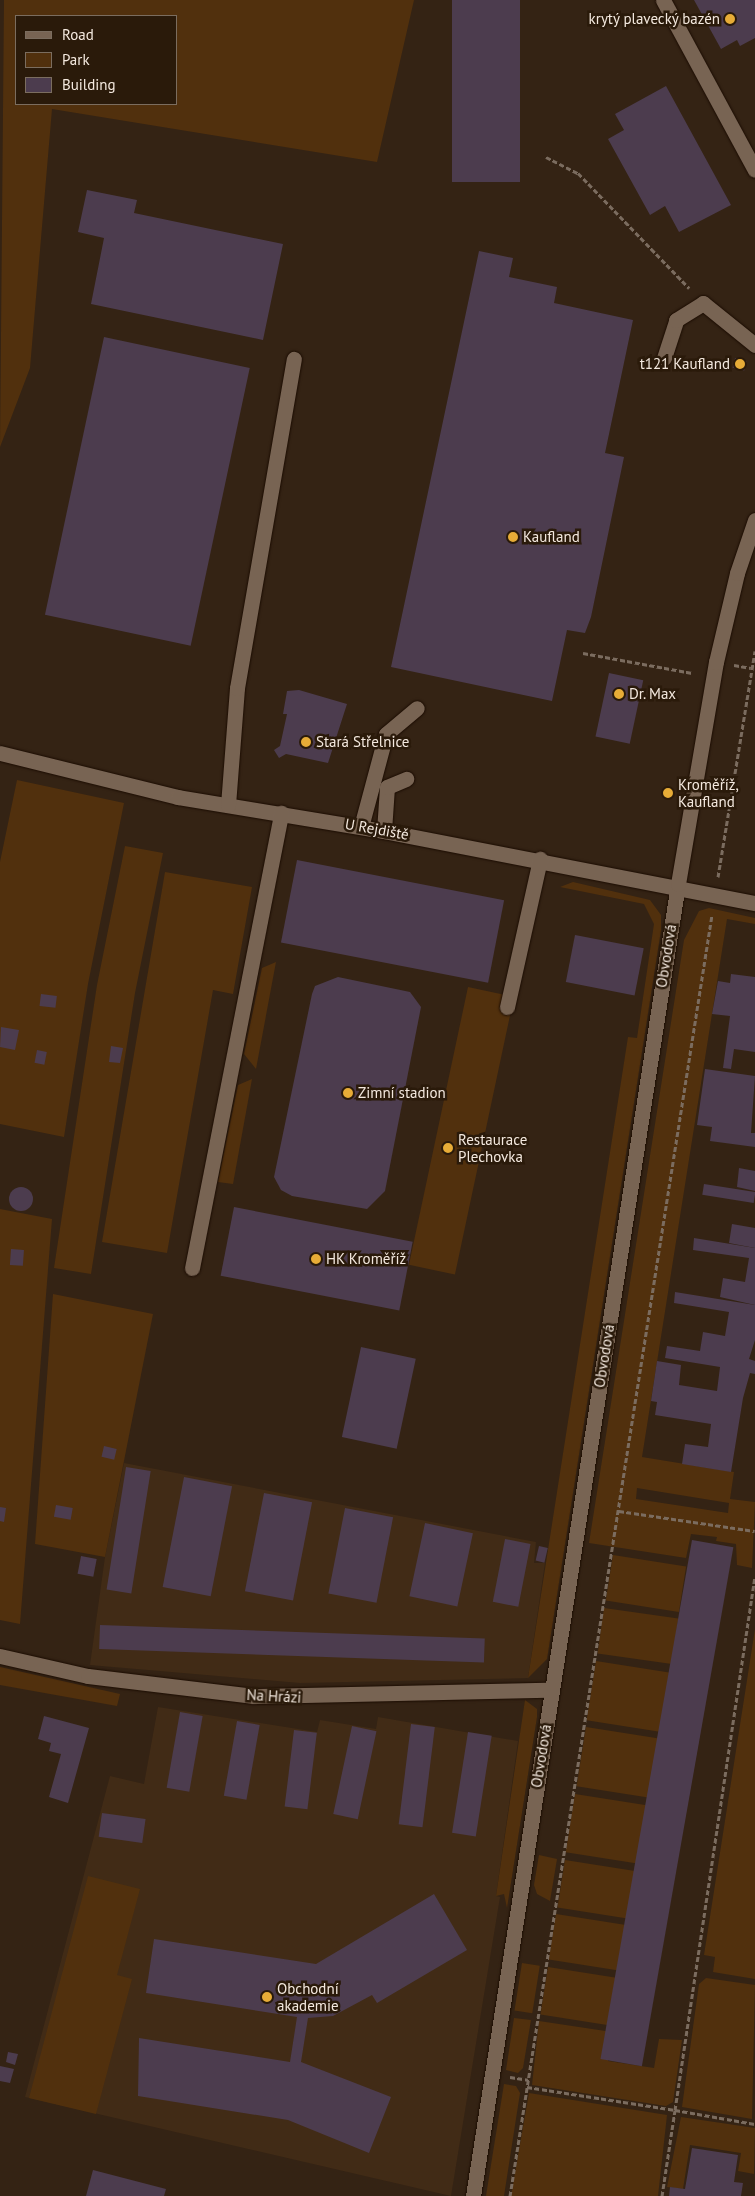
<!DOCTYPE html>
<html>
<head>
<meta charset="utf-8">
<style>
  body { margin:0 }
  #map { position:relative; width:755px; height:2196px; overflow:hidden; background:#342314; font-family:"PT Sans",sans-serif }
  div>[style] { position:absolute }
  [style*='--x'] { left:calc(var(--x)*1px); top:calc(var(--y)*1px); width:calc(var(--w)*1px); rotate:calc(var(--a)*1deg) }
  .built>* { inset:0; background:#412b16 }
  .green>* { inset:0; background:#51300d; transform-origin:0 0 }
  .building>* { inset:0; background:#4c3c4e; transform-origin:0 0 }
  .round { border-radius:50% }
  .path>* { height:3px; margin-top:-1.5px; transform-origin:0; background:repeating-linear-gradient(90deg,#7b6c5f 0 5px,transparent 0 7.5px) }
  .roads { filter:drop-shadow(0 0 1px #1b0c01) drop-shadow(0 0 1px #1b0c01) }
  .minor>* { height:15px; margin:-7.5px; padding:0 7.5px; transform-origin:7.5px; border-radius:7.5px; background:#786453 }
  .dots>* { width:14px; height:14px; translate:-50% -50%; box-sizing:border-box; border:2px solid #2a1a0a; border-radius:50% }
  span { translate:-50% -50%; white-space:nowrap; text-align:center; line-height:1.15; -webkit-text-stroke:5px #2a1a0a; paint-order:stroke }
  .poi-label { font-size:15px; color:#f4e9df }
  .right { translate:-100% -50%; text-align:right }
  .left { translate:0 -50%; text-align:left }
  .street-label { font-size:15px; color:#f4e9df }
  .legend { position:absolute; left:15px; top:15px; width:162px; height:90px; box-sizing:border-box; background:#2a1a0a; border:1px solid #7b6d5f; margin:0; padding:6px 9px; list-style:none; font-size:15px; color:#f4e9df }
  .legend li { display:flex; align-items:center; gap:10px; height:25px }
  .legend b { width:25px; border:1px solid #7b6d5f }
</style>
</head>
<body>
<div id="map">
  <div class="built">
    <div style="clip-path:polygon(124px 1463px,536px 1542px,534px 1563px,545px 1563px,528px 1678px,300px 1683px,90px 1665px,105px 1557px)"></div>
    <div style="clip-path:polygon(158px 1707px,317px 1732px,320px 1720px,376px 1729px,378px 1717px,518px 1741px,496px 1896px,500px 1897px,451px 2196px,25px 2097px,110px 1776px,144px 1784px)"></div>
  </div>
  <div class="green">
    <div style="clip-path:polygon(evenodd,4px 0,414px 0,377px 162px,52px 109px,30px 368px,0 447px,4px 0,16px 16px,176px 16px,176px 104px,16px 104px,16px 16px)"></div>
    <div style="clip-path:polygon(17px 780px,124px 803px,88px 984px,64px 1137px,0 1124px,0 862px)"></div>
    <div style="clip-path:polygon(125px 846px,163px 853px,135px 993px,91px 1274px,54px 1268px,97px 985px)"></div>
    <div style="clip-path:polygon(165px 872px,252px 887px,233px 994px,213px 990px,167px 1253px,102px 1242px)"></div>
    <div style="clip-path:polygon(573px 882px,650px 900px,661px 915px,661px 930px,547px 1659px,528px 1678px,628px 1037px,637px 1038px,654px 924px,644px 904px,560px 887px)"></div>
    <div style="clip-path:polygon(evenodd,709px 908px,755px 918px,755px 924px,727px 919px,642px 1457px,734px 1472px,730px 1499px,755px 1502px,752px 1568px,737px 1565px,736px 1544px,716px 1541px,717px 1537px,691px 1534px,686px 1558px,589px 1543px,684px 940px,699px 911px,709px 908px,637px 1488px,729px 1503px,728px 1513px,636px 1499px,637px 1488px)"></div>
    <div style="clip-path:polygon(276px 962px,256px 1069px,244px 1054px,262px 968px)"></div>
    <div style="left:468px;top:987px;width:47px;height:284px;rotate:12deg"></div>
    <div style="clip-path:polygon(252px 1079px,233px 1184px,218px 1182px,238px 1085px)"></div>
    <div style="clip-path:polygon(0 1209px,52px 1219px,20px 1624px,0 1620px)"></div>
    <div style="clip-path:polygon(53px 1294px,153px 1314px,105px 1557px,35px 1544px)"></div>
    <div style="left:613px;top:1555px;width:74px;height:46px;rotate:9deg"></div>
    <div style="left:604px;top:1608px;width:75px;height:46px;rotate:8deg"></div>
    <div style="clip-path:polygon(755px 1629px,755px 1979px,713px 1972px,715px 1957px,704px 1955px)"></div>
    <div style="left:596px;top:1661px;width:74px;height:60px;rotate:9deg"></div>
    <div style="clip-path:polygon(0 1667px,120px 1694px,117px 1706px,0 1685px)"></div>
    <div style="clip-path:polygon(525px 1700px,537px 1709px,537px 1717px,507px 1908px,504px 1894px,496px 1896px)"></div>
    <div style="left:586px;top:1727px;width:74px;height:60px;rotate:9deg"></div>
    <div style="left:575px;top:1794px;width:74px;height:59px;rotate:9deg"></div>
    <div style="clip-path:polygon(539px 1855px,557px 1859px,550px 1901px,537px 1894px,534px 1885px)"></div>
    <div style="left:565px;top:1860px;width:74px;height:48px;rotate:9deg"></div>
    <div style="clip-path:polygon(88px 1876px,140px 1889px,117px 1975px,132px 1979px,96px 2114px,29px 2098px)"></div>
    <div style="left:556px;top:1914px;width:74px;height:46px;rotate:9deg"></div>
    <div style="left:522px;top:1963px;width:18px;height:48px;rotate:9deg"></div>
    <div style="left:548px;top:1967px;width:74px;height:48px;rotate:9deg"></div>
    <div style="clip-path:polygon(706px 1978px,755px 1985px,752px 2119px,682px 2107px,699px 1984px)"></div>
    <div style="clip-path:polygon(514px 2018px,531px 2020px,523px 2068px,518px 2073px,506px 2070px)"></div>
    <div style="clip-path:polygon(539px 2021px,612px 2032px,608px 2061px,654px 2068px,659px 2039px,682px 2040px,673px 2102px,666px 2106px,532px 2085px)"></div>
    <div style="clip-path:polygon(504px 2084px,516px 2086px,520px 2093px,504px 2196px,486px 2196px)"></div>
    <div style="clip-path:polygon(529px 2093px,667px 2115px,658px 2196px,511px 2196px)"></div>
    <div style="clip-path:polygon(681px 2117px,755px 2128px,754px 2174px,738px 2171px,741px 2153px,690px 2145px,683px 2189px,667px 2187px)"></div>
  </div>
  <div class="building">
    <div style="left:452px;top:0;width:68px;height:182px"></div>
    <div style="clip-path:polygon(694px 0,755px 0,755px 38px,740px 46px,737px 40px,721px 49px)"></div>
    <div style="clip-path:polygon(666px 86px,731px 205px,679px 232px,665px 206px,650px 215px,608px 139px,624px 130px,615px 114px)"></div>
    <div style="clip-path:polygon(87px 190px,137px 200px,134px 213px,283px 244px,263px 340px,91px 304px,104px 238px,78px 232px)"></div>
    <div style="clip-path:polygon(479px 251px,513px 258px,509px 277px,557px 287px,554px 303px,633px 320px,605px 453px,624px 457px,591px 617px,585px 633px,567px 630px,552px 701px,391px 667px)"></div>
    <div style="left:104px;top:337px;width:149px;height:284px;rotate:12deg"></div>
    <div style="left:735px;top:358px;width:12px;height:10px;rotate:14deg"></div>
    <div style="left:609px;top:673px;width:35px;height:65px;rotate:12deg"></div>
    <div style="clip-path:polygon(299px 690px,347px 704px,328px 763px,286px 754px,279px 758px,274px 750px,280px 746px,287px 714px,283px 714px,287px 691px)"></div>
    <div style="left:297px;top:860px;width:211px;height:84px;rotate:11deg"></div>
    <div style="left:575px;top:935px;width:70px;height:48px;rotate:11deg"></div>
    <div style="clip-path:polygon(731px 974px,755px 977px,755px 1052px,734px 1049px,731px 1069px,723px 1068px,730px 1016px,712px 1014px,718px 981px,730px 983px)"></div>
    <div style="clip-path:polygon(338px 977px,410px 992px,421px 1007px,385px 1191px,367px 1209px,292px 1196px,281px 1190px,274px 1177px,312px 994px,315px 986px)"></div>
    <div style="left:41px;top:994px;width:16px;height:12px;rotate:7deg"></div>
    <div style="clip-path:polygon(1px 1027px,19px 1030px,15px 1050px,0 1047px)"></div>
    <div style="clip-path:polygon(111px 1046px,123px 1048px,120px 1063px,109px 1062px)"></div>
    <div style="left:37px;top:1050px;width:10px;height:13px;rotate:11deg"></div>
    <div style="clip-path:polygon(705px 1069px,755px 1076px,751px 1133px,755px 1133px,755px 1147px,710px 1141px,712px 1127px,697px 1125px)"></div>
    <div style="clip-path:polygon(739px 1168px,755px 1171px,755px 1191px,737px 1187px)"></div>
    <div style="left:704px;top:1184px;width:52px;height:11px;rotate:9deg"></div>
    <div class="round" style="left:9px;top:1187px;width:24px;height:24px"></div>
    <div style="left:234px;top:1207px;width:182px;height:70px;rotate:11deg"></div>
    <div style="clip-path:polygon(732px 1224px,755px 1228px,755px 1248px,729px 1243px)"></div>
    <div style="clip-path:polygon(694px 1238px,755px 1248px,755px 1305px,720px 1297px,723px 1278px,745px 1282px,749px 1258px,693px 1250px)"></div>
    <div style="left:11px;top:1249px;width:13px;height:16px;rotate:4deg"></div>
    <div style="clip-path:polygon(675px 1292px,755px 1305px,755px 1340px,749px 1359px,755px 1361px,755px 1374px,750px 1373px,743px 1398px,731px 1472px,682px 1464px,685px 1444px,708px 1447px,711px 1424px,655px 1415px,657px 1402px,651px 1401px,657px 1361px,681px 1365px,679px 1385px,717px 1391px,720px 1367px,665px 1358px,667px 1346px,700px 1351px,703px 1332px,725px 1336px,729px 1312px,674px 1303px)"></div>
    <div style="left:361px;top:1347px;width:56px;height:92px;rotate:12deg"></div>
    <div style="left:104px;top:1446px;width:13px;height:11px;rotate:13deg"></div>
    <div style="left:126px;top:1467px;width:25px;height:124px;rotate:9deg"></div>
    <div style="left:184px;top:1477px;width:49px;height:112px;rotate:11deg"></div>
    <div style="left:264px;top:1493px;width:49px;height:100px;rotate:11deg"></div>
    <div style="left:56px;top:1505px;width:17px;height:12px;rotate:10deg"></div>
    <div style="clip-path:polygon(0 1507px,6px 1508px,4px 1522px,0 1521px)"></div>
    <div style="left:345px;top:1508px;width:49px;height:87px;rotate:11deg"></div>
    <div style="left:425px;top:1523px;width:49px;height:75px;rotate:12deg"></div>
    <div style="left:505px;top:1539px;width:26px;height:64px;rotate:11deg"></div>
    <div style="left:692px;top:1540px;width:42px;height:527px;rotate:10deg"></div>
    <div style="left:539px;top:1546px;width:9px;height:15px;rotate:13deg"></div>
    <div style="left:81px;top:1556px;width:16px;height:18px;rotate:11deg"></div>
    <div style="left:100px;top:1625px;width:385px;height:24px;rotate:2deg"></div>
    <div style="left:180px;top:1712px;width:23px;height:77px;rotate:10deg"></div>
    <div style="clip-path:polygon(44px 1716px,89px 1728px,68px 1803px,49px 1797px,61px 1754px,49px 1751px,51px 1743px,38px 1739px)"></div>
    <div style="left:237px;top:1721px;width:23px;height:76px;rotate:10deg"></div>
    <div style="left:411px;top:1724px;width:24px;height:101px;rotate:7deg"></div>
    <div style="left:352px;top:1726px;width:25px;height:90px;rotate:12deg"></div>
    <div style="left:294px;top:1730px;width:23px;height:77px;rotate:7deg"></div>
    <div style="left:468px;top:1732px;width:24px;height:102px;rotate:9deg"></div>
    <div style="left:102px;top:1813px;width:44px;height:24px;rotate:8deg"></div>
    <div style="clip-path:polygon(434px 1894px,467px 1950px,377px 2003px,372px 1995px,333px 2016px,308px 2018px,301px 2062px,391px 2097px,369px 2153px,288px 2120px,138px 2096px,139px 2038px,290px 2062px,297px 2017px,146px 1993px,154px 1939px,316px 1964px)"></div>
    <div style="clip-path:polygon(8px 2052px,18px 2054px,15px 2065px,6px 2062px)"></div>
    <div style="clip-path:polygon(0 2066px,14px 2069px,10px 2083px,0 2081px)"></div>
    <div style="clip-path:polygon(692px 2148px,738px 2155px,734px 2182px,743px 2183px,741px 2196px,669px 2196px,670px 2187px,685px 2189px)"></div>
    <div style="clip-path:polygon(93px 2170px,166px 2189px,164px 2196px,86px 2196px)"></div>
  </div>
  <div class="path">
    <div style="--x:546;--y:157;--w:36;--a:27"></div>
    <div style="--x:578;--y:173;--w:160;--a:46"></div>
    <div style="--x:583;--y:653;--w:111;--a:10.4"></div>
    <div style="--x:734;--y:665;--w:17;--a:10"></div>
    <div style="--x:718;--y:877;--w:229;--a:-80.7"></div>
    <div style="--x:619;--y:1511;--w:137;--a:8.4"></div>
    <div style="--x:510;--y:2077;--w:18;--a:9"></div>
    <div style="--x:527;--y:2087;--w:150;--a:8.8"></div>
    <div style="--x:675;--y:2110;--w:540;--a:-81.48"></div>
    <div style="--x:510;--y:2196;--w:1297;--a:-81.04"></div>
    <div style="--x:662;--y:2196;--w:87;--a:-81.4"></div>
    <div style="--x:675;--y:2110;--w:81;--a:9.9"></div>
  </div>
  <div class="roads">
    <div class="minor">
      <div style="--x:663;--y:0;--w:193;--a:61.6"></div>
      <div style="--x:664;--y:358;--w:40;--a:-72"></div>
      <div style="--x:676;--y:320;--w:32;--a:-32"></div>
      <div style="--x:703;--y:303;--w:67;--a:38.9"></div>
      <div style="--x:0;--y:753;--w:183;--a:13.9"></div>
      <div style="--x:178;--y:797;--w:209;--a:9.4"></div>
      <div style="--x:384;--y:831;--w:378;--a:11"></div>
      <div style="--x:228;--y:805;--w:117;--a:-85.6"></div>
      <div style="--x:237;--y:688;--w:334;--a:-80.2"></div>
      <div style="--x:361;--y:827;--w:96;--a:-75"></div>
      <div style="--x:386;--y:734;--w:40;--a:-40"></div>
      <div style="--x:384;--y:831;--w:44;--a:-86.1"></div>
      <div style="--x:387;--y:787;--w:21;--a:-23"></div>
      <div style="--x:507;--y:1007;--w:152;--a:-77.4"></div>
      <div style="--x:192;--y:1268;--w:464;--a:-78.9"></div>
      <div style="--x:0;--y:1656;--w:90;--a:12.8"></div>
      <div style="--x:88;--y:1676;--w:167;--a:6.9"></div>
      <div style="--x:254;--y:1696;--w:297;--a:-1.2"></div>
      <div style="--x:473;--y:2196;--w:1328;--a:-81.12"></div>
      <div style="--x:678;--y:884;--w:225;--a:-80.3"></div>
      <div style="--x:716;--y:662;--w:91;--a:-76.7"></div>
      <div style="--x:737;--y:573;--w:56;--a:-71.2"></div>
    </div>
  </div>
  <div class="dots">
    <div style="left:730px;top:19px;background:#e7ac37"></div>
    <div style="left:740px;top:364px;background:#e7ac37"></div>
    <div style="left:513px;top:537px;background:#e7ac37"></div>
    <div style="left:619px;top:694px;background:#e7ac37"></div>
    <div style="left:306px;top:742px;background:#e7ac37"></div>
    <div style="left:668px;top:793px;background:#e7ac37"></div>
    <div style="left:348px;top:1093px;background:#e7ac37"></div>
    <div style="left:448px;top:1148px;background:#e7ac37"></div>
    <div style="left:316px;top:1259px;background:#e7ac37"></div>
    <div style="left:267px;top:1997px;background:#e7ac37"></div>
  </div>
  <div class="poi-label">
    <span class="right" style="left:720px;top:19px">krytý plavecký bazén</span>
    <span class="right" style="left:730px;top:364px">t121 Kaufland</span>
    <span class="left" style="left:523px;top:537px">Kaufland</span>
    <span class="left" style="left:629px;top:694px">Dr. Max</span>
    <span class="left" style="left:316px;top:742px">Stará Střelnice</span>
    <span class="left" style="left:678px;top:793px">Kroměříž,<br>Kaufland</span>
    <span class="left" style="left:358px;top:1093px">Zimní stadion</span>
    <span class="left" style="left:458px;top:1148px">Restaurace<br>Plechovka</span>
    <span class="left" style="left:326px;top:1259px">HK Kroměříž</span>
    <span class="left" style="left:277px;top:1997px">Obchodní<br>akademie</span>
  </div>
  <div class="street-label">
    <span style="left:377px;top:829px;rotate:10deg">U Rejdiště</span>
    <span style="left:666px;top:956px;rotate:-81deg">Obvodová</span>
    <span style="left:604px;top:1356px;rotate:-81deg">Obvodová</span>
    <span style="left:274px;top:1696px;rotate:3deg">Na Hrázi</span>
    <span style="left:541px;top:1756px;rotate:-81deg">Obvodová</span>
  </div>
  <ul class="legend">
  <li><b style="height:6px;background:#786453"></b>Road</li>
  <li><b style="height:14px;background:#51300d"></b>Park</li>
  <li><b style="height:14px;background:#4c3c4e"></b>Building</li>
  </ul>
</div>
</body>
</html>
